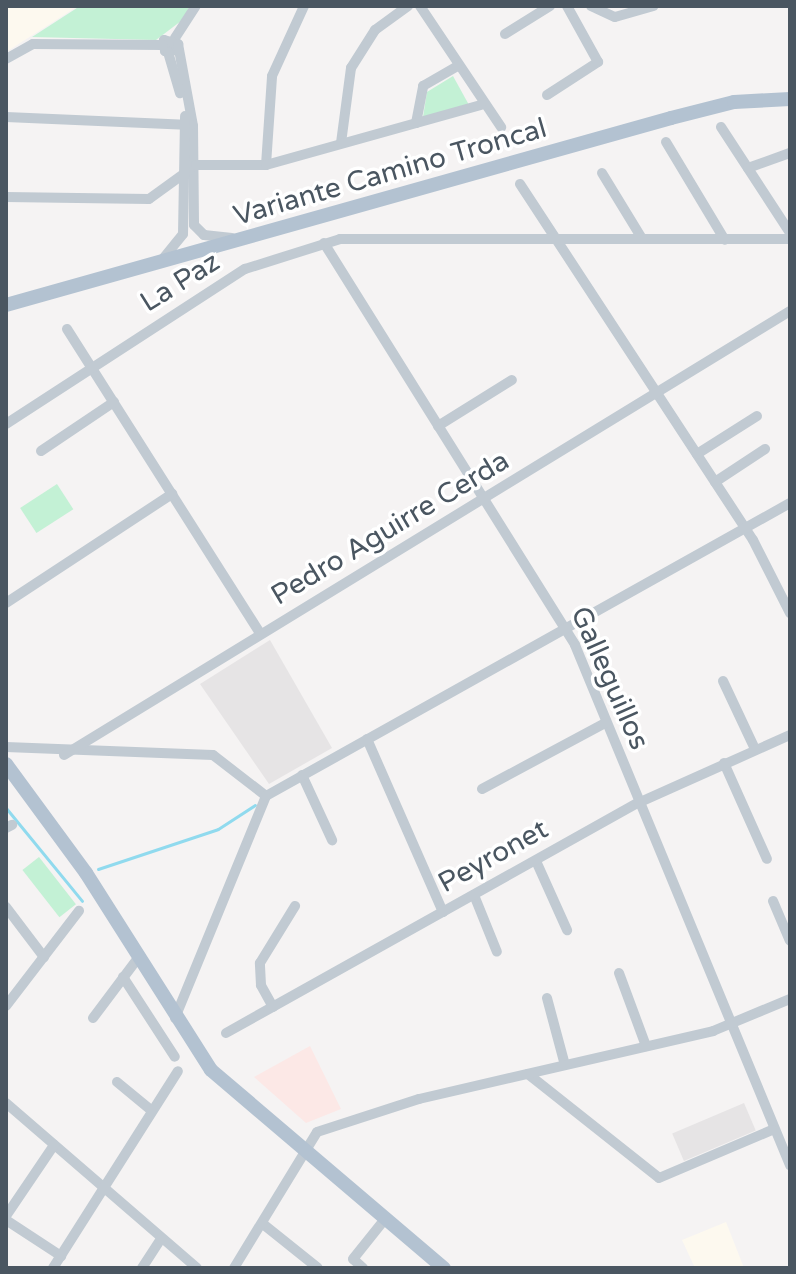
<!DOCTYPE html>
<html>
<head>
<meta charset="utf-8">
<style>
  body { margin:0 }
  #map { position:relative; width:796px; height:1274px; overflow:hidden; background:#f5f3f3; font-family:"Varela Round",sans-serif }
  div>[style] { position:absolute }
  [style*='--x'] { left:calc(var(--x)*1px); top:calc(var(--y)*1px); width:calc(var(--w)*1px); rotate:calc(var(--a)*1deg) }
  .commercial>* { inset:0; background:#fdf9ef }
  .education>* { inset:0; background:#e6e4e5; transform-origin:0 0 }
  .medical>* { inset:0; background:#fce8e6 }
  .green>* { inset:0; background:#c3f1d5; transform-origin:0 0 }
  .stream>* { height:3px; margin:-1.5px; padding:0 1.5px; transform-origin:1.5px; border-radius:1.5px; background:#90daee }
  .minor>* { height:10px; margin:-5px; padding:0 5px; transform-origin:5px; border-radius:5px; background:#c1cad2 }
  .major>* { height:14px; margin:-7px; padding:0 7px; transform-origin:7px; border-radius:7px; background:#b3c2d1 }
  span { translate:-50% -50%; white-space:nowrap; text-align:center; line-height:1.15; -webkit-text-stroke:7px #fff; paint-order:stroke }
  .street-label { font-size:28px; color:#4a5661 }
  .frame { position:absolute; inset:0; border:8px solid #4a5661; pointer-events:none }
</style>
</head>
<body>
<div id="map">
  <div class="commercial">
    <div style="clip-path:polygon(6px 6px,78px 6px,6px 52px)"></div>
    <div style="clip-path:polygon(726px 1222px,744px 1268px,695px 1268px,682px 1240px)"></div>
  </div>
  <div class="education">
    <div style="clip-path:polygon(270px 640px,332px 748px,269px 784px,200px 684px)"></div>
    <div style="left:744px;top:1103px;width:30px;height:78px;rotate:67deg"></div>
  </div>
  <div class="medical">
    <div style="clip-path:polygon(310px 1046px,341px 1109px,306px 1123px,254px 1077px)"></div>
  </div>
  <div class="green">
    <div style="clip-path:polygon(80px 6px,189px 6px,185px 18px,156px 40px,32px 37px)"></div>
    <div style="clip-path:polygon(453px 76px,469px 105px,423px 117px,427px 92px)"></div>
    <div style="left:57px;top:484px;width:30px;height:44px;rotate:57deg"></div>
    <div style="left:39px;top:857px;width:60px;height:21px;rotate:52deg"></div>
  </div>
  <div class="stream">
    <div style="--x:6;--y:808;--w:120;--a:50.7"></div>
    <div style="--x:98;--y:869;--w:126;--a:-18.4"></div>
    <div style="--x:218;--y:829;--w:44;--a:-33"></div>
  </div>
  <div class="minor">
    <div style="--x:420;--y:6;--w:146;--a:56.2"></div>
    <div style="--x:591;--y:6;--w:26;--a:25"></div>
    <div style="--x:615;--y:17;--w:40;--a:-16"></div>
    <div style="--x:505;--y:34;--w:53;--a:-31.9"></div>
    <div style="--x:175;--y:38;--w:38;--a:-57"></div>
    <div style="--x:177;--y:50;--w:12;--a:175"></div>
    <div style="--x:165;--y:51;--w:11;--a:-95"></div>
    <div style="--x:164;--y:40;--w:15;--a:16"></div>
    <div style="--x:178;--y:44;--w:83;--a:79.6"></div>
    <div style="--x:193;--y:126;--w:99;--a:89.4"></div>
    <div style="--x:194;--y:225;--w:14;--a:45"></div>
    <div style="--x:204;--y:235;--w:28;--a:6"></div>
    <div style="--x:168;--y:52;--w:43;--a:73.7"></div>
    <div style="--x:6;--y:59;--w:31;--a:-29"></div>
    <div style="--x:33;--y:44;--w:130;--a:0.4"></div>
    <div style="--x:547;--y:95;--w:61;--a:-32.9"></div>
    <div style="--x:598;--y:62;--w:64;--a:-119"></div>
    <div style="--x:6;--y:117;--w:185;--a:2.5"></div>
    <div style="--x:416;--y:123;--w:38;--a:-79"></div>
    <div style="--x:423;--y:86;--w:39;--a:-30"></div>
    <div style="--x:721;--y:127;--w:126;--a:56.9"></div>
    <div style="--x:666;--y:142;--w:114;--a:59"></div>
    <div style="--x:341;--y:143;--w:76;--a:-82.4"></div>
    <div style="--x:351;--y:68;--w:45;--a:-57.7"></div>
    <div style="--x:375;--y:30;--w:41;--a:-36"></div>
    <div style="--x:266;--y:165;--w:89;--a:-86.1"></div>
    <div style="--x:272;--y:76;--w:77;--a:-65.4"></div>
    <div style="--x:748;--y:168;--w:45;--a:-19.7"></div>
    <div style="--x:602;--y:173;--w:75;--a:58.6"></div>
    <div style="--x:520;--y:184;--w:425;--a:56.8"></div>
    <div style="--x:753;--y:540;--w:82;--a:63.1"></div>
    <div style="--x:6;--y:197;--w:143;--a:0.8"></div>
    <div style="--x:149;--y:199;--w:58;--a:-35.9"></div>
    <div style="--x:196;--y:165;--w:70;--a:0"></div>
    <div style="--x:266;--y:165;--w:223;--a:-15.6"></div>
    <div style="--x:324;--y:243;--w:474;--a:58"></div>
    <div style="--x:575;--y:645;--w:563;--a:67.54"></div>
    <div style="--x:162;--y:260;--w:33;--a:-51"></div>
    <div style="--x:183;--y:234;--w:118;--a:-89"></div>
    <div style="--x:67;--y:329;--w:360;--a:57.6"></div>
    <div style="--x:6;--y:424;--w:285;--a:-33"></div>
    <div style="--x:245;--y:269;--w:100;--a:-17.5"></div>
    <div style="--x:340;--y:239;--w:450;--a:0"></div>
    <div style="--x:438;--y:426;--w:87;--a:-31.9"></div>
    <div style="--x:41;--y:451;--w:88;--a:-33.9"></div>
    <div style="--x:697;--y:454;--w:71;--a:-32.3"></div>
    <div style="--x:715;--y:482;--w:60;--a:-33.4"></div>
    <div style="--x:6;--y:603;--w:199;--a:-33.3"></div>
    <div style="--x:723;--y:681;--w:75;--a:64.8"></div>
    <div style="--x:367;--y:739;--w:189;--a:66.3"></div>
    <div style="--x:6;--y:747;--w:207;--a:2.2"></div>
    <div style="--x:213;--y:755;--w:67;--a:37.7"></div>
    <div style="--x:64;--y:755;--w:851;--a:-31.45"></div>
    <div style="--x:724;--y:763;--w:105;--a:65.9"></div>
    <div style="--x:302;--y:775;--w:72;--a:65.2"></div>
    <div style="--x:482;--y:789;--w:140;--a:-28.2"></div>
    <div style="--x:6;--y:828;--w:7;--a:-27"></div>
    <div style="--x:536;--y:861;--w:76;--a:65.8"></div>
    <div style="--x:474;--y:895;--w:61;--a:68"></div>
    <div style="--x:773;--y:901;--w:43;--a:67"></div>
    <div style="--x:6;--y:907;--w:63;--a:52.8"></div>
    <div style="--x:619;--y:973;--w:78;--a:69.7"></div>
    <div style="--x:123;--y:977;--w:95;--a:57"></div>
    <div style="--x:547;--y:998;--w:69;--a:75"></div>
    <div style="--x:6;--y:1006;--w:120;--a:-52.5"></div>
    <div style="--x:273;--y:1007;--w:25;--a:-119"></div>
    <div style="--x:261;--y:985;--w:22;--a:-93"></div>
    <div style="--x:260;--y:963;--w:67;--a:-58.4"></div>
    <div style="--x:93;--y:1018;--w:75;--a:-53.1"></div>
    <div style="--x:175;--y:1018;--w:240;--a:-67.7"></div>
    <div style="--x:266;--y:796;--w:600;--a:-29.21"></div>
    <div style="--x:226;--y:1033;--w:472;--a:-29.2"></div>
    <div style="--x:638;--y:803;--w:167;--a:-24.1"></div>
    <div style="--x:528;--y:1074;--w:167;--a:38.4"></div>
    <div style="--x:659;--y:1178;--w:123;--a:-23"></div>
    <div style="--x:117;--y:1082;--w:45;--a:39.6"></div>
    <div style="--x:6;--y:1103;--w:252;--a:40.8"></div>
    <div style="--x:6;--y:1216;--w:86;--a:-55.9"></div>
    <div style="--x:6;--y:1220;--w:66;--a:33.2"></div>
    <div style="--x:263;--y:1224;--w:70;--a:38.7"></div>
    <div style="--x:53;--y:1268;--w:233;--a:-57.6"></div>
    <div style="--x:142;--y:1268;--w:35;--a:-57"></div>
    <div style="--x:234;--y:1268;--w:159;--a:-58.6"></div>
    <div style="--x:317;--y:1132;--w:107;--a:-17.9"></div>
    <div style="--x:419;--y:1099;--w:302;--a:-13"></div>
    <div style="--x:713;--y:1031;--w:83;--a:-22.6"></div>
    <div style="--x:363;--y:1268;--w:13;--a:-138"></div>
    <div style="--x:353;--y:1259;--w:51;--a:-51.3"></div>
  </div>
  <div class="major">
    <div style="--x:6;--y:305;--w:691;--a:-15.71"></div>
    <div style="--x:671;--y:118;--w:65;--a:-14.3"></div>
    <div style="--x:734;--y:102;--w:56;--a:-3.1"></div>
    <div style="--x:6;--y:764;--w:135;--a:53.7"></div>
    <div style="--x:86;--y:873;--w:233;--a:57.6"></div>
    <div style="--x:211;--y:1070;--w:306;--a:40.4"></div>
  </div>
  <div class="street-label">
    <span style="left:390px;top:172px;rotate:-16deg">Variante Camino Troncal</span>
    <span style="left:180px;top:282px;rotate:-32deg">La Paz</span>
    <span style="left:390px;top:528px;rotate:-31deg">Pedro Aguirre Cerda</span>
    <span style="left:610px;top:678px;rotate:66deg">Galleguillos</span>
    <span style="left:493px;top:856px;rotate:-29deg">Peyronet</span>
  </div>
  <div class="frame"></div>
</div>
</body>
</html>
